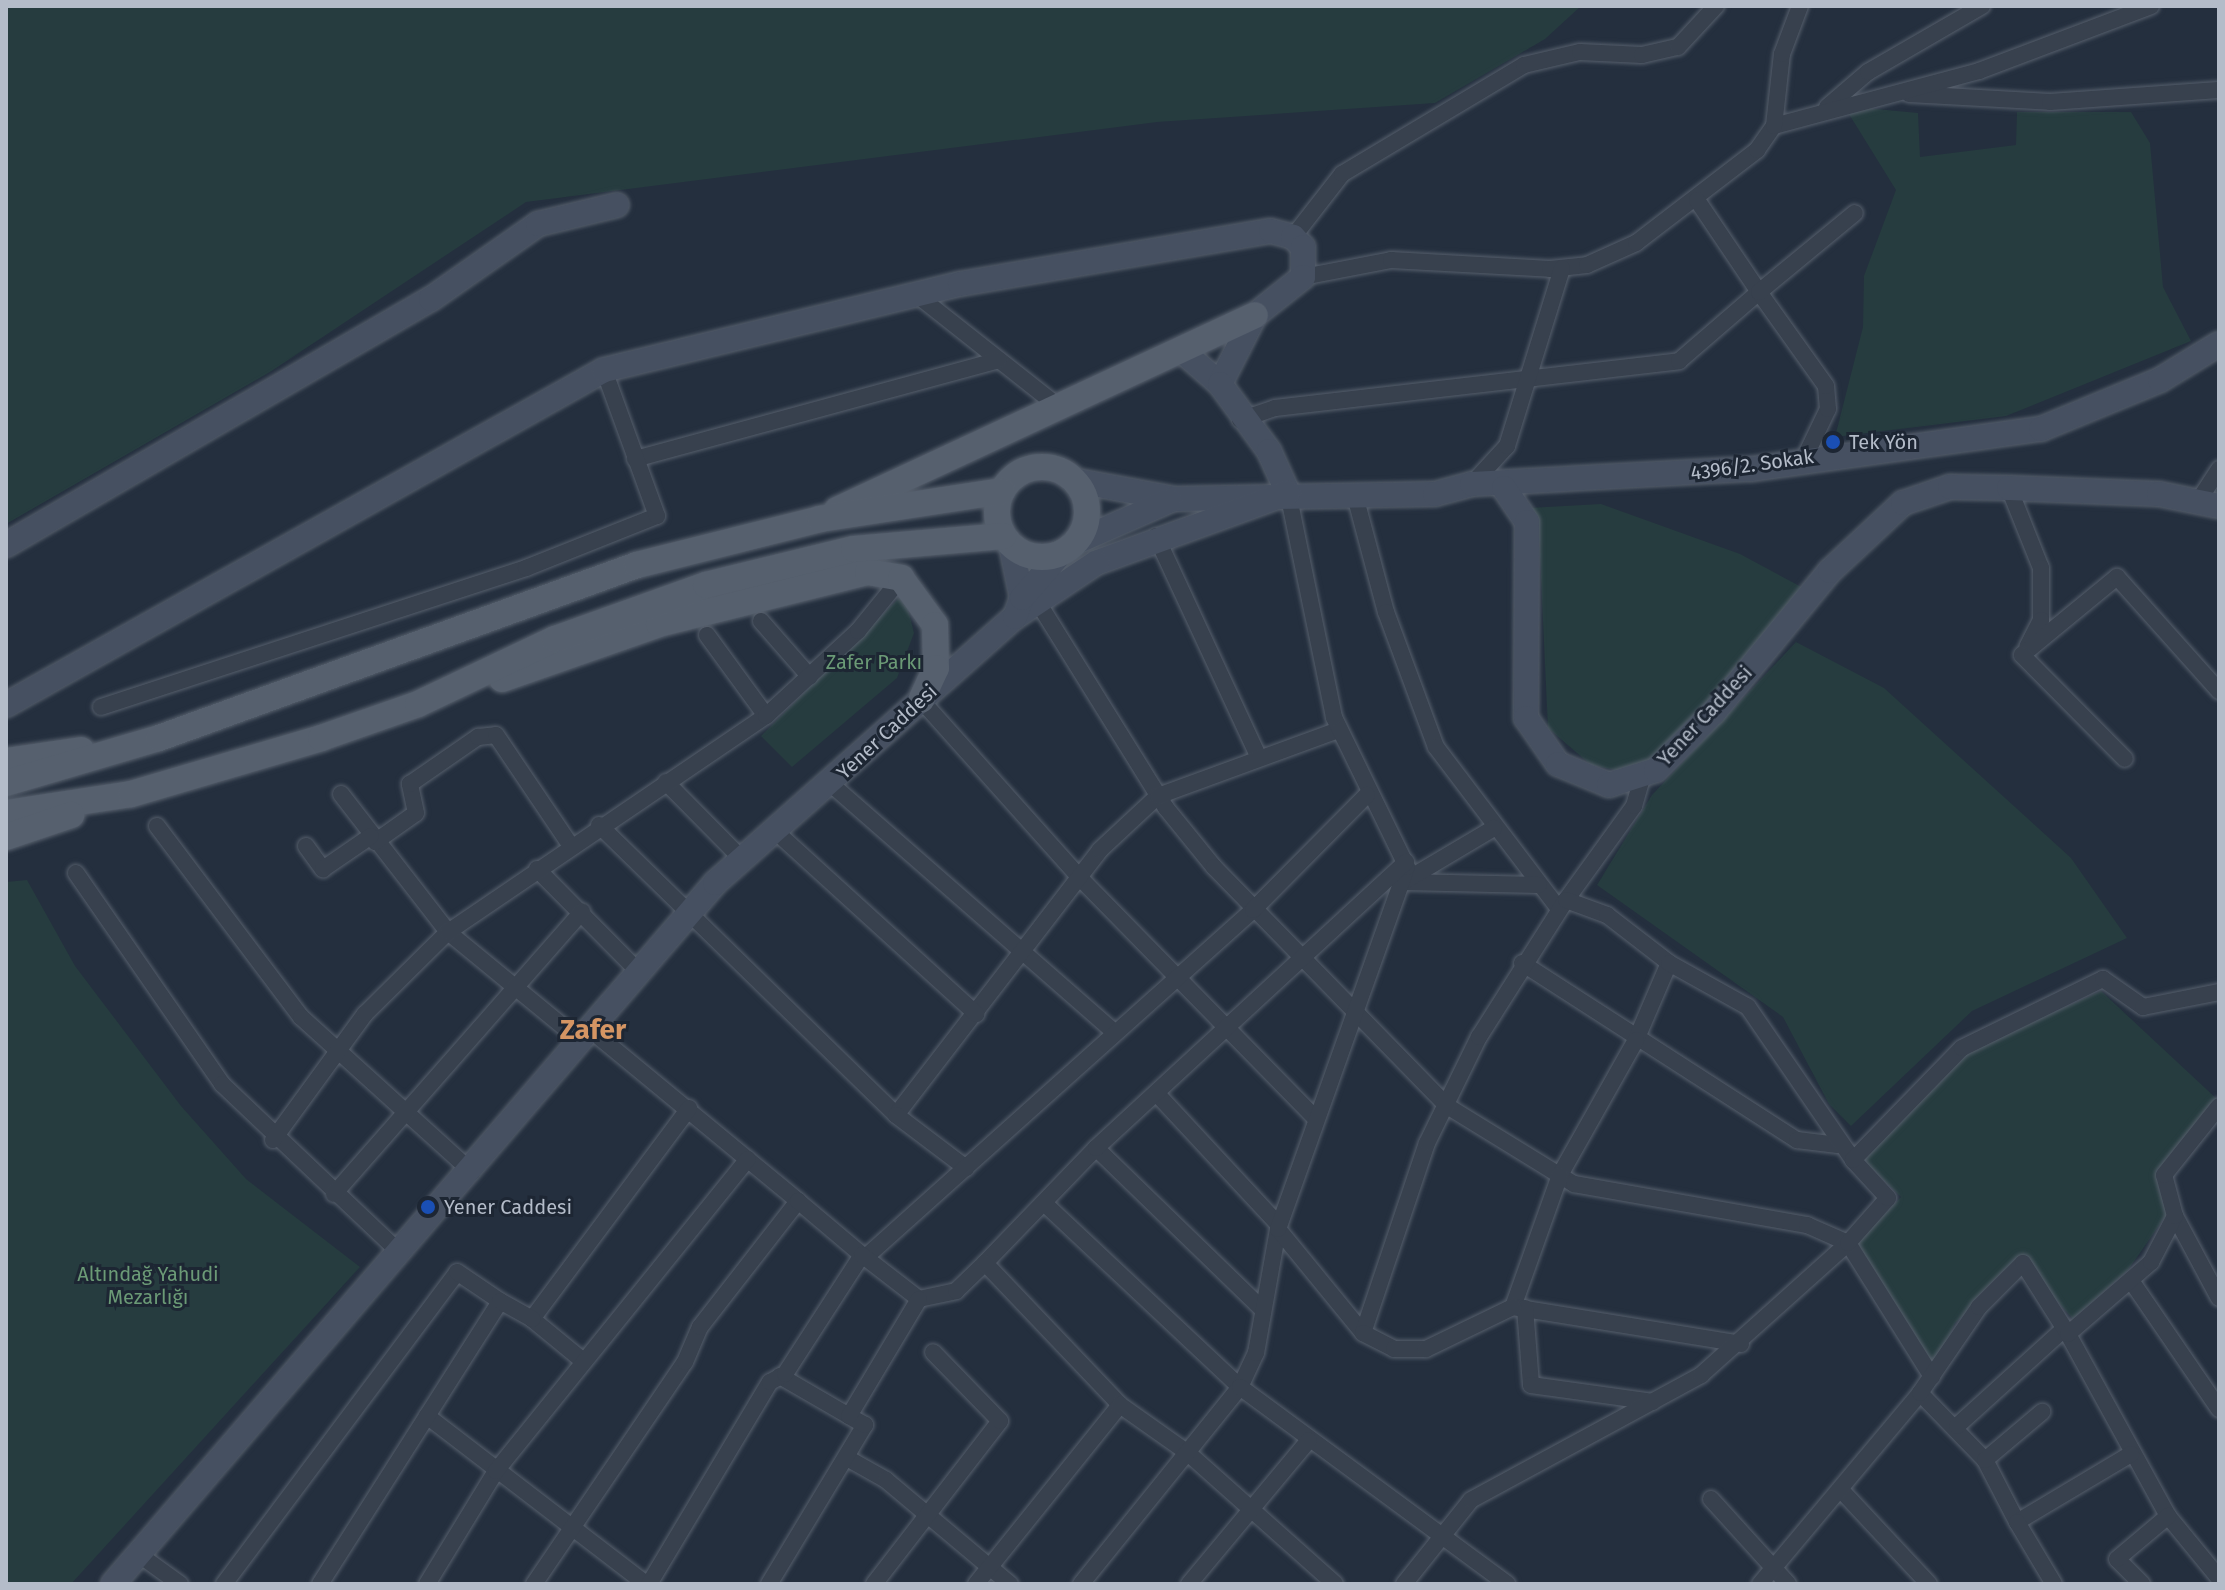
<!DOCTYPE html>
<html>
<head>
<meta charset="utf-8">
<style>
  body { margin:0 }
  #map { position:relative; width:2225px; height:1590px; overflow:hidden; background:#242f3e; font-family:"Fira Sans",sans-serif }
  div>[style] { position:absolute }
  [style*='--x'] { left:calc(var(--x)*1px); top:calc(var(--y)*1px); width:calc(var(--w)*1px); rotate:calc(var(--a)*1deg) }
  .green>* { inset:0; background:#263c3f }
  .roads { filter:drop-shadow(0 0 2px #565f6c) drop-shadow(0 0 2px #565f6c) }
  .street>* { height:16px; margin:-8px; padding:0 8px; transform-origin:8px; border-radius:8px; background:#38414e }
  .secondary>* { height:24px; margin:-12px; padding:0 12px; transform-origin:12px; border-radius:12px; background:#465061 }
  .primary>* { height:26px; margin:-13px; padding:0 13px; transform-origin:13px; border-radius:13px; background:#56606e }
  .primary>.ring { margin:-13px; padding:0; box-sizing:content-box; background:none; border:26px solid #56606e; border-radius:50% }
  .dots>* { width:22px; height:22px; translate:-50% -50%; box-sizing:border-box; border:4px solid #1d2633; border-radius:50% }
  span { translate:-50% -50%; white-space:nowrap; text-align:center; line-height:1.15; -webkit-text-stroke:6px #1d2633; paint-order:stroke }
  .poi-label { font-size:20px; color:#b4bcc9 }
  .left { translate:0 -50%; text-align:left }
  .street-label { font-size:20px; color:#b4bcc9 }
  .park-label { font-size:20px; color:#6b9a76 }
  .district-label { font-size:28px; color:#d59563; font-weight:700 }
  .frame { position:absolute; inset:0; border:8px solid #b4bcc9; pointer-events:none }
</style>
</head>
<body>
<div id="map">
  <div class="green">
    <div style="clip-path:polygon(6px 6px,1581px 6px,1545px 39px,1435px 103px,1157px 122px,526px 202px,270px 372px,6px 524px)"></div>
    <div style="clip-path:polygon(1844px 106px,1918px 113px,1920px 157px,2016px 145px,2017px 112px,2131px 112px,2150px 143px,2163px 287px,2191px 341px,2006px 416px,1835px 437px,1863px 327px,1864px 276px,1896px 190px)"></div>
    <div style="clip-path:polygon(1601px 504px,1740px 554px,1807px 590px,1699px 720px,1646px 765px,1620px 771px,1591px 765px,1548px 728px,1539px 534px,1529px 508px)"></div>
    <div style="clip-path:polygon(904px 593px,914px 633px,897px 678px,792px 767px,761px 736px)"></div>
    <div style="clip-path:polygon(1796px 642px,1884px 688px,2071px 858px,2127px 938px,1972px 1011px,1851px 1126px,1829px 1104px,1783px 1017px,1597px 885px,1652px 795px)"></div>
    <div style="clip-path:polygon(27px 880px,75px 966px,181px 1106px,246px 1179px,360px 1267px,71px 1584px,6px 1584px,6px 882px)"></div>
    <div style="clip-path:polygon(2101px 991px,2219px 1101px,2157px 1171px,2167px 1214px,2128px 1270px,2073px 1319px,2023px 1263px,1955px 1323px,1935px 1369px,1856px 1244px,1901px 1197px,1862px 1159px,1966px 1051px)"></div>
  </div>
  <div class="roads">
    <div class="street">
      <div style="--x:1909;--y:94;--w:141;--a:3.2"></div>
      <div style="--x:2050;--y:102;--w:169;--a:-4.1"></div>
      <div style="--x:1827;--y:107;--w:54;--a:-40.5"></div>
      <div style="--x:1868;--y:72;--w:132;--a:-30.1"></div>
      <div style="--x:1774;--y:126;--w:212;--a:-15"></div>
      <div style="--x:1979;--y:71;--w:184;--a:-20.7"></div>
      <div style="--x:1293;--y:237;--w:80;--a:-52.1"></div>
      <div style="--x:1342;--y:174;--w:212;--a:-30.9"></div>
      <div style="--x:1524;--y:65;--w:57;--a:-13.1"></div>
      <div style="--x:1580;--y:52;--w:62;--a:2.8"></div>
      <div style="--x:1642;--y:55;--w:37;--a:-13"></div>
      <div style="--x:1678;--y:47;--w:56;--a:-47.2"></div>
      <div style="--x:1303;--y:277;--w:90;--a:-10.9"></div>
      <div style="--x:1391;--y:260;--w:159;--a:3.2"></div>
      <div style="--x:1550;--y:269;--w:37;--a:-6"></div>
      <div style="--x:1587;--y:265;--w:54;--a:-24.2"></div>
      <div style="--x:1636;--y:243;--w:153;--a:-37.5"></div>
      <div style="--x:1757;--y:150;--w:29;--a:-55"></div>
      <div style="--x:1774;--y:126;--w:72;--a:-83.7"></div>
      <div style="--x:1782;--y:54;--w:51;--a:-69.4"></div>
      <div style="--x:917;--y:295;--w:181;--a:38.3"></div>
      <div style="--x:1240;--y:420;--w:37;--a:-19"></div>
      <div style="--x:1275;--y:408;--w:407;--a:-6.6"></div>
      <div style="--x:1679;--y:361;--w:106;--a:-40.8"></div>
      <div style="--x:1759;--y:292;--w:111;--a:-124"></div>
      <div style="--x:635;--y:459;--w:377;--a:-15.2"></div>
      <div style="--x:1804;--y:459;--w:55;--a:-64.4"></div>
      <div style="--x:1828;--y:409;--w:23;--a:-95"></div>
      <div style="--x:1826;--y:386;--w:115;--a:-125.5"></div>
      <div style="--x:1759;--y:292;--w:124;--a:-39.5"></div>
      <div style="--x:1472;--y:484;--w:52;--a:-47.4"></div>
      <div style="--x:1507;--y:446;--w:186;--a:-72.8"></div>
      <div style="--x:2009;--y:488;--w:86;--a:68.2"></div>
      <div style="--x:2041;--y:568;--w:52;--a:90"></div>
      <div style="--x:2041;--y:620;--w:30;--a:117"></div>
      <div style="--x:1354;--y:492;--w:124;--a:75.1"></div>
      <div style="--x:1386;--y:612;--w:144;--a:69.7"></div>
      <div style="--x:1436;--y:747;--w:202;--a:52.8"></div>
      <div style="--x:2199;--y:500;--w:37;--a:-57"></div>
      <div style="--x:1156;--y:536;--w:242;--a:65.1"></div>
      <div style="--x:1039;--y:604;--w:240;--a:58.1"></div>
      <div style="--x:1166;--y:808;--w:76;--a:50.9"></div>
      <div style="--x:1214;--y:867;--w:334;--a:45.7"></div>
      <div style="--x:1447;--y:1106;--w:149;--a:31.6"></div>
      <div style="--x:1574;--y:1184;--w:237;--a:10"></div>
      <div style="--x:1807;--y:1225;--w:45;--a:23.7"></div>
      <div style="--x:1848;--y:1243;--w:158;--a:57.9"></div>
      <div style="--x:761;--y:621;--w:74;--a:48.8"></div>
      <div style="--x:707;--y:635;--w:100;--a:53.9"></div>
      <div style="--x:2022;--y:655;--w:123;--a:-39.4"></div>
      <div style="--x:2117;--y:577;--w:153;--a:48.2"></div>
      <div style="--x:2022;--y:655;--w:146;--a:45.3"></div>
      <div style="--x:921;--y:700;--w:241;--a:48.2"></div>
      <div style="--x:1082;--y:880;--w:332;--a:45.6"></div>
      <div style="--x:101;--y:707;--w:447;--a:-18.1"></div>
      <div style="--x:526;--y:568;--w:141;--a:-21.7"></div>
      <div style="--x:657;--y:516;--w:155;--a:-110"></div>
      <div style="--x:666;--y:782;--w:108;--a:45.4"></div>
      <div style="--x:831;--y:784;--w:376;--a:41.2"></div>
      <div style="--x:341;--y:794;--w:175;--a:52.2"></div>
      <div style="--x:448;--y:932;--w:173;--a:39.4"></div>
      <div style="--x:599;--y:825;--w:415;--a:44.3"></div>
      <div style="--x:896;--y:1115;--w:334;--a:-52.4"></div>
      <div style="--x:1100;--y:850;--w:79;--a:-43"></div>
      <div style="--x:1158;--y:796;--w:192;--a:-20.1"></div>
      <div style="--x:157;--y:826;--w:239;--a:53"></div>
      <div style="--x:301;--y:1017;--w:231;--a:42.2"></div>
      <div style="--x:773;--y:829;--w:275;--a:42.3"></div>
      <div style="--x:375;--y:842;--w:50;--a:-35.3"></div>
      <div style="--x:416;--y:813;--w:30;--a:-102"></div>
      <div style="--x:410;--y:784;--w:83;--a:-34.7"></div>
      <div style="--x:478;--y:737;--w:18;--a:-6"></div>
      <div style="--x:496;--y:735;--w:134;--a:56"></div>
      <div style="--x:306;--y:846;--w:29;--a:54"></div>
      <div style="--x:323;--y:869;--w:58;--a:-34.5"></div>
      <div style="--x:537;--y:869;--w:145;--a:45.3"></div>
      <div style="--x:76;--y:873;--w:257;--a:55.3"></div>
      <div style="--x:222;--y:1084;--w:247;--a:43.5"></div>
      <div style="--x:1403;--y:882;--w:136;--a:1.3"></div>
      <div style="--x:1403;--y:882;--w:106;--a:-30.7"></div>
      <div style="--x:1566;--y:900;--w:116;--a:-54.1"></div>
      <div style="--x:1634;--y:806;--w:29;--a:-74"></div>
      <div style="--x:1522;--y:963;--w:327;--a:32.8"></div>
      <div style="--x:1797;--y:1140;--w:41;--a:7"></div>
      <div style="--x:1669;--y:963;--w:84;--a:113.2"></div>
      <div style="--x:1636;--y:1040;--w:155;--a:119.4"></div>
      <div style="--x:1560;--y:1175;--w:140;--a:109.6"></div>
      <div style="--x:1513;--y:1307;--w:231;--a:9.2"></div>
      <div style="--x:592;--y:1031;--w:267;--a:39.5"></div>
      <div style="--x:1158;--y:1095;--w:178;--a:47.1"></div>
      <div style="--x:896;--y:1115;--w:88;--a:37.1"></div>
      <div style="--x:273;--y:1140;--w:156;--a:-53.9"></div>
      <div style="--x:365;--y:1014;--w:117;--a:-44.7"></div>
      <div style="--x:448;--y:932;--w:384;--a:-34.2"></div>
      <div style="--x:766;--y:716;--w:125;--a:-42.7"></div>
      <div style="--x:858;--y:631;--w:68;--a:-50.9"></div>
      <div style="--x:1096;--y:1148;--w:231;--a:44.1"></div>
      <div style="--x:334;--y:1194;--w:376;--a:-48.7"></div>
      <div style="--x:1044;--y:1203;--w:269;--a:43.2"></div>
      <div style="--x:1240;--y:1387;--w:38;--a:-65"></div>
      <div style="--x:1256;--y:1353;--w:126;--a:-79.9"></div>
      <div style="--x:1278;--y:1229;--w:134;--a:50.7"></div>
      <div style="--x:1363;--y:1333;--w:200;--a:-71.4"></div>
      <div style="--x:1427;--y:1143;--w:118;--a:-63.9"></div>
      <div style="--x:1479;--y:1037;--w:162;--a:-57.6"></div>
      <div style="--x:1566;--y:900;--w:44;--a:20.1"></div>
      <div style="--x:1607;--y:915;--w:78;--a:37.7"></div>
      <div style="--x:1669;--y:963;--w:90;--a:29.1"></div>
      <div style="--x:1748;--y:1007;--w:186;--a:55.5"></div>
      <div style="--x:2175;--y:1216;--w:93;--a:61.8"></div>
      <div style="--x:1278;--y:1229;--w:384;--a:-70.4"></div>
      <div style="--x:1407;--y:867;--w:167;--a:-116"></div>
      <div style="--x:1334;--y:717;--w:229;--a:-101.6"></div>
      <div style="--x:868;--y:1255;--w:517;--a:-41.86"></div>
      <div style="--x:1253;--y:910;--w:162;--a:-45.3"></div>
      <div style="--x:985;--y:1263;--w:160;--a:-46"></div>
      <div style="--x:1096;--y:1148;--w:422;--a:-42.7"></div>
      <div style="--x:2132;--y:1282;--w:154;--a:55.6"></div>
      <div style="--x:1525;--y:1308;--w:77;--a:85.5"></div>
      <div style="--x:1531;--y:1385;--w:123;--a:7.9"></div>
      <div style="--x:1363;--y:1333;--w:35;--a:27"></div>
      <div style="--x:1394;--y:1349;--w:32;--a:0"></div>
      <div style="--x:1426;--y:1349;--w:97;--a:-25.8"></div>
      <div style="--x:2068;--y:1334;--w:208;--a:61.2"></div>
      <div style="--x:2168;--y:1516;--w:80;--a:50.6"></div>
      <div style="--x:582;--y:1360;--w:65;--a:-140.6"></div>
      <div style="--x:532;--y:1319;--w:263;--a:-53.3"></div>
      <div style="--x:780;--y:1376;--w:80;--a:30.1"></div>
      <div style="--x:1920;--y:1393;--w:93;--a:45.9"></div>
      <div style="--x:1985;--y:1460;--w:70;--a:62.7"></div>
      <div style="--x:2017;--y:1522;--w:133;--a:-30.8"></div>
      <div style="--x:427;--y:1416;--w:276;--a:37.5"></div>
      <div style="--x:1957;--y:1426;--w:144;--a:-42.2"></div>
      <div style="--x:847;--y:1458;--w:45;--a:29.4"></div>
      <div style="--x:886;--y:1480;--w:162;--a:40"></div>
      <div style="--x:1985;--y:1460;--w:75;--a:-40.1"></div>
      <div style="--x:1841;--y:1490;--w:129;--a:46.9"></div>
      <div style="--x:1711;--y:1499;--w:115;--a:47.8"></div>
      <div style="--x:2017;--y:1522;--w:72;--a:59.2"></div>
      <div style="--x:141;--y:1556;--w:48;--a:35.7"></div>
      <div style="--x:224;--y:1584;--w:389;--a:-53.2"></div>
      <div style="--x:457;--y:1272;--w:52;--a:34"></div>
      <div style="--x:320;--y:1584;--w:335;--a:-57.5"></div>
      <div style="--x:500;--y:1301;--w:37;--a:29"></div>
      <div style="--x:427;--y:1584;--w:132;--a:-58.6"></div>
      <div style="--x:496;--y:1471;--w:401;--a:-51.1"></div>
      <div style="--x:534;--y:1584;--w:268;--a:-55.8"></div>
      <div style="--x:685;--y:1362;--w:38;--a:-67"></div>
      <div style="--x:700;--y:1327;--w:160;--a:-52.1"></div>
      <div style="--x:798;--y:1201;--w:84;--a:40.2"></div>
      <div style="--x:649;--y:1584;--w:235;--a:-59.1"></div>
      <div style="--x:770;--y:1382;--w:17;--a:-28"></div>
      <div style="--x:785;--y:1374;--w:142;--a:-57.1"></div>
      <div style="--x:862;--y:1255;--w:72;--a:37.7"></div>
      <div style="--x:919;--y:1299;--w:38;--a:-12"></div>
      <div style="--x:956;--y:1291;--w:40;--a:-44"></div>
      <div style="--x:985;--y:1263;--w:196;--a:46.4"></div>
      <div style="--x:769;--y:1584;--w:186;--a:-58.9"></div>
      <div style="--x:865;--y:1425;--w:18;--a:-151"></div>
      <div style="--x:849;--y:1416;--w:136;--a:-59.1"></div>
      <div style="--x:874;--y:1584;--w:206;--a:-52.3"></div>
      <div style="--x:1000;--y:1421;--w:96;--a:-134.2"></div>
      <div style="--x:976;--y:1584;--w:230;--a:-51.2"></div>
      <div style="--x:1120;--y:1405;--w:83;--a:35.2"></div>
      <div style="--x:1188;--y:1453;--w:197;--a:41.7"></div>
      <div style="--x:1081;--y:1584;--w:253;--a:-51.1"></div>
      <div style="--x:1240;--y:1387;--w:332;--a:36.4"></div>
      <div style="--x:1189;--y:1584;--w:187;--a:-50.2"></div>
      <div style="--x:1404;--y:1584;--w:107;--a:-51.4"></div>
      <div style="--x:1471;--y:1500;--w:262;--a:-28.5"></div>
      <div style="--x:1701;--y:1375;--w:198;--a:-41.9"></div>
      <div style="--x:1848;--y:1243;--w:60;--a:-48.4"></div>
      <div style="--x:1888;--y:1198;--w:52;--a:-132.6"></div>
      <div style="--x:1853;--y:1160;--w:156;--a:-45.8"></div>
      <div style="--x:1962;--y:1048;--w:157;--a:-26.1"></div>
      <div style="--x:2103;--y:979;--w:49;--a:35"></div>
      <div style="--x:2143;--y:1007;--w:77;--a:-11.2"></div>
      <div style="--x:1760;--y:1584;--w:249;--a:-50"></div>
      <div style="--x:1920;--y:1393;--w:104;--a:-55.5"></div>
      <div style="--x:1979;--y:1307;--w:62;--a:-45"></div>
      <div style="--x:2023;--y:1263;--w:84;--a:57.6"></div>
      <div style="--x:2068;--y:1334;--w:110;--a:-40.9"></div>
      <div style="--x:2151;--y:1262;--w:52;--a:-62.4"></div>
      <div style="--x:2175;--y:1216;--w:42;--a:-105"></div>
      <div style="--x:2164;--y:1175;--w:88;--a:-51.4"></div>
      <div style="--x:2142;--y:1584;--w:35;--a:-135"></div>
      <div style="--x:2117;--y:1559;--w:67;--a:-40.1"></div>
    </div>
    <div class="secondary">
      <div style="--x:1181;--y:350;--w:52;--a:41.1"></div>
      <div style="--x:1072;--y:480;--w:105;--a:10.5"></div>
      <div style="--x:1175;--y:499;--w:260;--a:-1.1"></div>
      <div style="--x:1435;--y:494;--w:38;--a:-15"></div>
      <div style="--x:1472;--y:484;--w:280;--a:-3.1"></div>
      <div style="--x:1752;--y:469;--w:292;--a:-7.9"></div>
      <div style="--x:2041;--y:429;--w:129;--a:-22.4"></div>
      <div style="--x:2160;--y:380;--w:69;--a:-31.4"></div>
      <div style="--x:1504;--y:488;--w:41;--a:55.9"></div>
      <div style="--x:1527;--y:522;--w:196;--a:90.3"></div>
      <div style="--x:1526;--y:718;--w:56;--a:55.2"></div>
      <div style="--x:1558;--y:764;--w:55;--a:22.4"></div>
      <div style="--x:1609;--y:785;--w:49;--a:-17.7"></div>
      <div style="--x:1656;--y:770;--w:82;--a:-45"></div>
      <div style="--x:1714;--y:712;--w:183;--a:-50.6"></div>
      <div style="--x:1830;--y:571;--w:100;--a:-43"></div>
      <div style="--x:1903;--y:503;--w:50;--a:-18.8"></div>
      <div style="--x:1950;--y:487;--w:59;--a:1"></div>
      <div style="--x:2009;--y:488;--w:150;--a:2.3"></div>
      <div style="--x:2159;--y:494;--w:61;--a:11.3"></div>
      <div style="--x:1074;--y:543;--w:104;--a:-23.9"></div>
      <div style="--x:6;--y:545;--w:491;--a:-30.1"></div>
      <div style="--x:431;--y:299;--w:131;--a:-35"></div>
      <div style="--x:538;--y:224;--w:81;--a:-13.5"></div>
      <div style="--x:1011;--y:545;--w:54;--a:78.3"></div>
      <div style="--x:6;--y:705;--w:685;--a:-29.26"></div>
      <div style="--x:604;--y:370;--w:366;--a:-13.6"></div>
      <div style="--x:960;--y:284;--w:315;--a:-9.7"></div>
      <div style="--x:1271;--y:231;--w:23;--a:15"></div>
      <div style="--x:1293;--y:237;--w:14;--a:45"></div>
      <div style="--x:1303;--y:247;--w:30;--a:90"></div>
      <div style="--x:1303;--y:277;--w:61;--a:141.6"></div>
      <div style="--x:1255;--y:315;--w:77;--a:116.9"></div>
      <div style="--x:1220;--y:384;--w:83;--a:53.8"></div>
      <div style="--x:1269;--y:451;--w:46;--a:65.7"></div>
      <div style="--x:1288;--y:493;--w:204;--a:160"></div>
      <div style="--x:1096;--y:563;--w:97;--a:146.3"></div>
      <div style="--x:113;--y:1584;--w:924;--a:-49.34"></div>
      <div style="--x:715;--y:883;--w:401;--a:-41.6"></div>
      <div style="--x:1015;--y:617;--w:20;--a:-70"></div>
      <div style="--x:1022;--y:598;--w:61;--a:-49"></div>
    </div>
    <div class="primary">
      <div class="ring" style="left:997px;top:467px;width:64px;height:64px"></div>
      <div style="--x:837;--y:510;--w:461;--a:-25"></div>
      <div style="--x:502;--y:679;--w:166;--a:-19.3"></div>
      <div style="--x:659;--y:624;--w:215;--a:-14"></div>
      <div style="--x:868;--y:572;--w:34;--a:10"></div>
      <div style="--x:901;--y:578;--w:58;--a:54.1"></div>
      <div style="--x:935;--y:625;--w:43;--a:88.7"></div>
      <div style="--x:936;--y:668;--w:35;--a:115"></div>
      <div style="--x:6;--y:761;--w:76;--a:-8.3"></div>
      <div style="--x:6;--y:783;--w:159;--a:-16.4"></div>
      <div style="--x:159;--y:738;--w:508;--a:-19.9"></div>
      <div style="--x:637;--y:565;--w:189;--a:-14.1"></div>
      <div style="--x:820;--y:519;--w:184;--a:-8.7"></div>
      <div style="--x:6;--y:813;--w:126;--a:-8.6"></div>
      <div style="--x:131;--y:794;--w:198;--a:-16.4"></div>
      <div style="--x:321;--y:738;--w:103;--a:-19.3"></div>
      <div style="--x:418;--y:704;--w:152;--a:-25.4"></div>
      <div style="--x:555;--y:639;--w:160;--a:-19.7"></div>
      <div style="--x:706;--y:585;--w:152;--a:-13.7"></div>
      <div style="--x:854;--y:549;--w:150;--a:-5"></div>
      <div style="--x:6;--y:837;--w:69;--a:-18.7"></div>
    </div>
  </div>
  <div class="dots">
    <div style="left:1833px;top:442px;background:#1a4fb4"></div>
    <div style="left:428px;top:1207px;background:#1a4fb4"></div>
  </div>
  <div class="poi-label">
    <span class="left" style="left:1849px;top:442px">Tek Yön</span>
    <span class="left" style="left:444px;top:1207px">Yener Caddesi</span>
  </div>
  <div class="street-label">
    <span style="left:1752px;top:465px;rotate:-8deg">4396/2. Sokak</span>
    <span style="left:1705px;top:716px;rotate:-47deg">Yener Caddesi</span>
    <span style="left:887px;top:732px;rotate:-43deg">Yener Caddesi</span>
  </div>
  <div class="park-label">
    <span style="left:874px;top:662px">Zafer Parkı</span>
    <span style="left:148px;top:1286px">Altındağ Yahudi<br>Mezarlığı</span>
  </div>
  <div class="district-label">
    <span style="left:593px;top:1030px">Zafer</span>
  </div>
  <div class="frame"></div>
</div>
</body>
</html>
